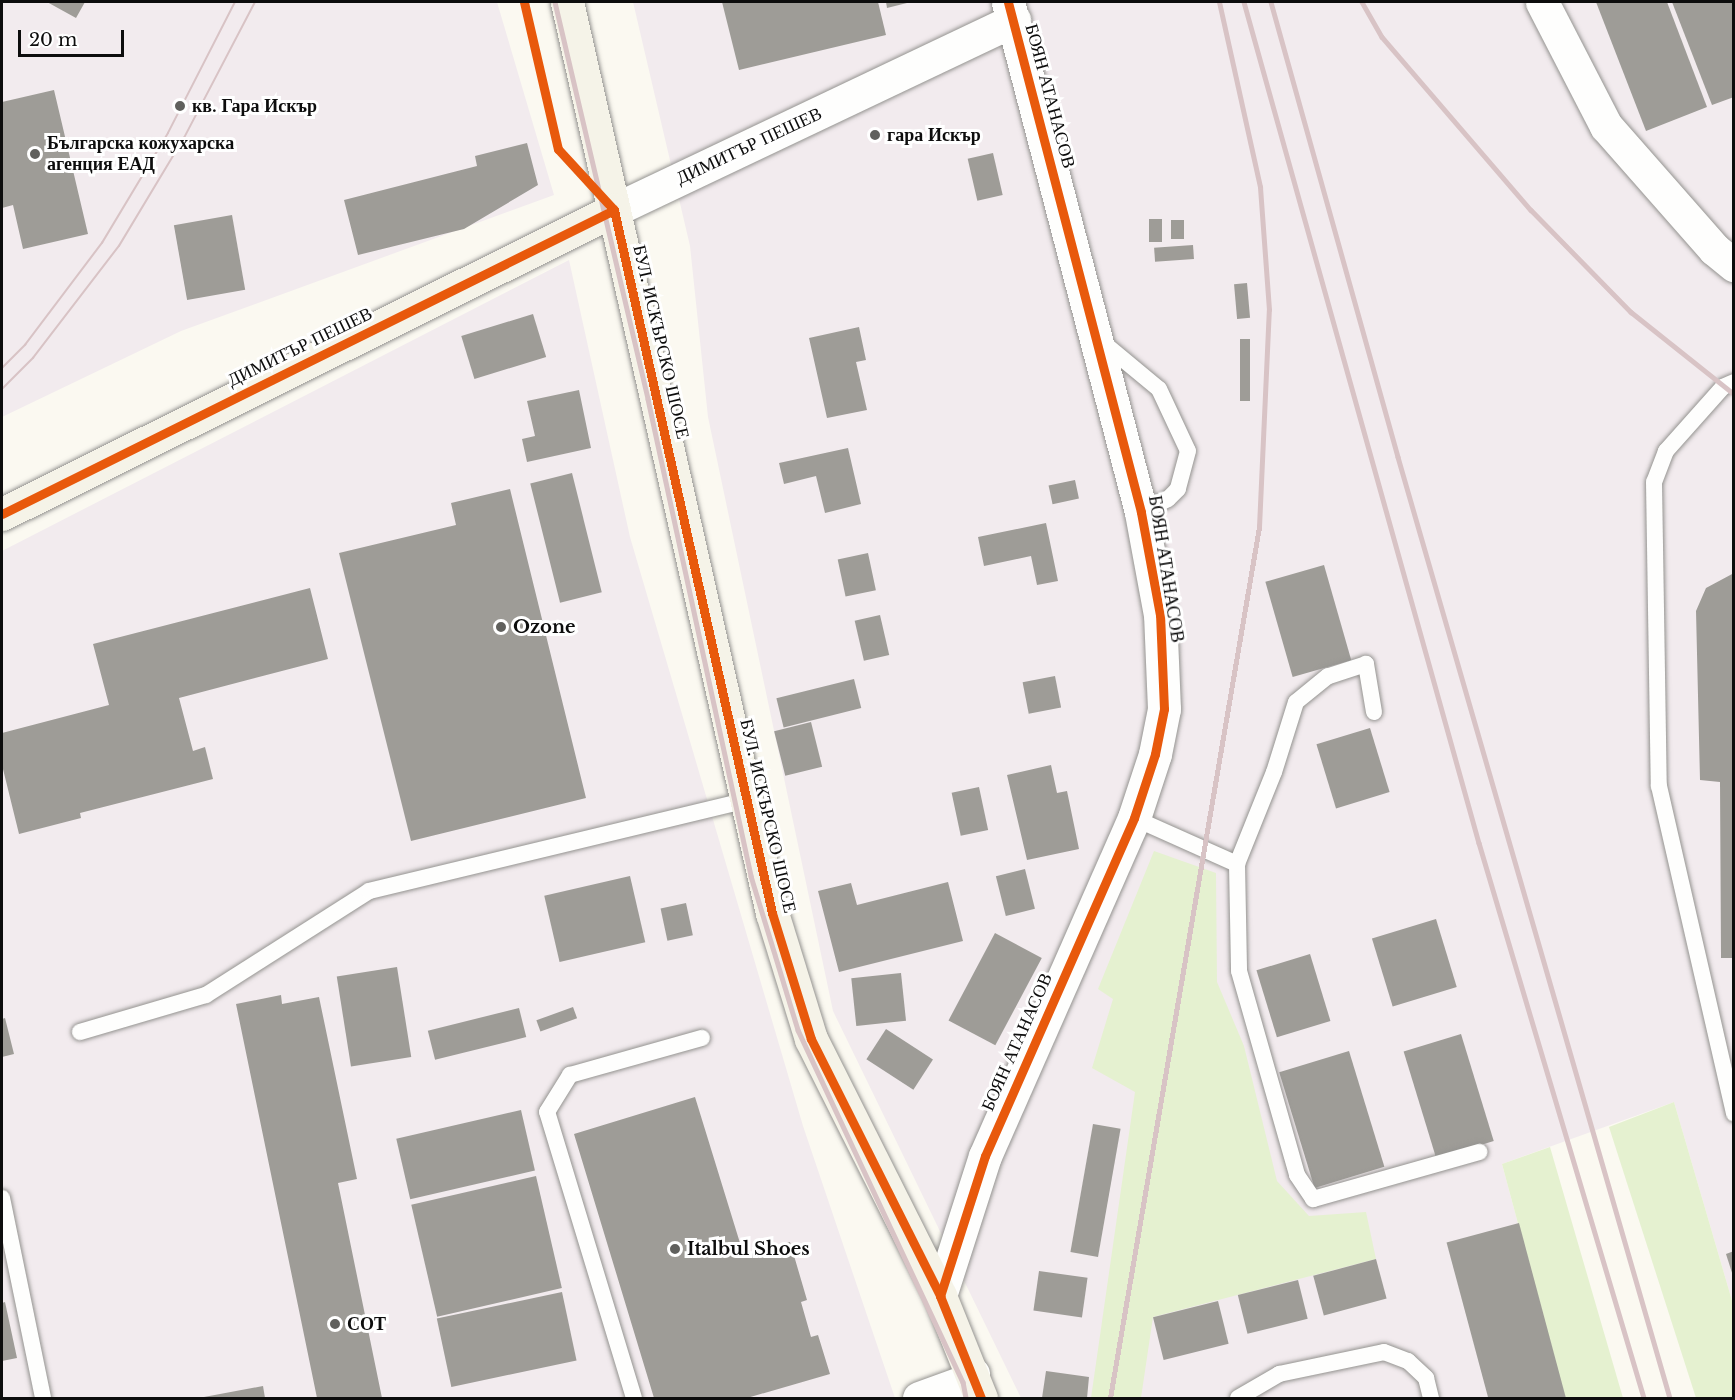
<!DOCTYPE html>
<html>
<head>
<meta charset="utf-8">
<style>
  body { margin:0 }
  #map { position:relative; width:1735px; height:1400px; overflow:hidden; background:#fbf9f1; font-family:"Libre Baskerville",serif }
  div>[style] { position:absolute }
  [style*='--x'] { left:calc(var(--x)*1px); top:calc(var(--y)*1px); width:calc(var(--w)*1px); rotate:calc(var(--a)*1deg) }
  .industrial>* { inset:0; background:#f2ebee }
  .green>* { inset:0; background:#e5f1d0 }
  .building>* { inset:0; background:#9e9c97; transform-origin:0 0 }
  .roads { filter:drop-shadow(0 0 2px #949390) drop-shadow(0 0 2px #949390) }
  .lane>* { height:16px; margin:-8px; padding:0 8px; transform-origin:8px; border-radius:8px; background:#fefefd }
  .street>* { height:33px; margin:-16.5px; padding:0 16.5px; transform-origin:16.5px; border-radius:16.5px; background:#fefefd }
  .secondary>* { height:33px; margin:-16.5px; padding:0 16.5px; transform-origin:16.5px; border-radius:16.5px; background:#f5f3e8 }
  .tram>* { height:1.5px; margin:-0.75px; padding:0 0.75px; transform-origin:0.75px; border-radius:0.75px; background:#d8c3c5 }
  .rail>* { height:4.5px; margin:-2.25px; padding:0 2.25px; transform-origin:2.25px; border-radius:2.25px; background:#d8c3c5 }
  .cycleway>* { height:9px; margin:-4.5px; padding:0 4.5px; transform-origin:4.5px; border-radius:4.5px; background:#e8590c }
  .dots>* { width:16px; height:16px; translate:-50% -50%; box-sizing:border-box; border:3px solid #fff; border-radius:50% }
  span { translate:-50% -50%; white-space:nowrap; text-align:center; line-height:1.15; -webkit-text-stroke:6px #fff; paint-order:stroke }
  .street-label { font-size:18px; color:#0d0d0d }
  .poi-label { font-size:18px; color:#0d0d0d; font-weight:700 }
  .left { translate:0 -50%; text-align:left }
  .frame { position:absolute; inset:0; border:3px solid #0d0d0d; pointer-events:none }
  .scale { position:absolute; left:18px; top:30px; width:106px; height:27px; box-sizing:border-box; border:3px solid #0d0d0d; border-top:0; padding-left:8px; font-size:18px; line-height:21px; white-space:nowrap; color:#0d0d0d; -webkit-text-stroke:4px #fff; paint-order:stroke }
</style>
</head>
<body>
<div id="map">
  <div class="industrial">
    <div style="clip-path:polygon(2px 2px,497px 2px,554px 195px,181px 331px,2px 417px)"></div>
    <div style="clip-path:polygon(633px 2px,1733px 2px,1733px 1304px,1674px 1102px,1502px 1164px,1565px 1398px,1021px 1398px,833px 1011px,708px 417px,690px 246px)"></div>
    <div style="clip-path:polygon(569px 260px,630px 537px,803px 1126px,895px 1398px,2px 1398px,2px 551px)"></div>
  </div>
  <div class="green">
    <div style="clip-path:polygon(1154px 851px,1216px 873px,1217px 982px,1244px 1046px,1277px 1181px,1309px 1216px,1366px 1212px,1376px 1259px,1153px 1317px,1141px 1398px,1091px 1398px,1135px 1092px,1092px 1068px,1113px 999px,1098px 989px)"></div>
    <div style="clip-path:polygon(1674px 1102px,1733px 1304px,1733px 1398px,1696px 1398px,1609px 1127px)"></div>
    <div style="clip-path:polygon(1550px 1147px,1623px 1398px,1565px 1398px,1502px 1164px)"></div>
  </div>
  <div class="building">
    <div style="clip-path:polygon(47px 2px,85px 2px,76px 18px)"></div>
    <div style="clip-path:polygon(722px 2px,878px 2px,886px 35px,739px 70px)"></div>
    <div style="clip-path:polygon(886px 2px,911px 2px,887px 8px)"></div>
    <div style="clip-path:polygon(1596px 2px,1667px 2px,1707px 107px,1646px 131px)"></div>
    <div style="clip-path:polygon(1672px 2px,1734px 2px,1734px 97px,1712px 105px)"></div>
    <div style="clip-path:polygon(54px 90px,88px 234px,23px 249px,13px 205px,2px 208px,2px 102px)"></div>
    <div style="clip-path:polygon(527px 143px,538px 185px,464px 229px,358px 255px,344px 200px,477px 166px,475px 156px)"></div>
    <div style="left:993px;top:153px;width:43px;height:26px;rotate:77deg"></div>
    <div style="left:232px;top:215px;width:76px;height:59px;rotate:80deg"></div>
    <div style="left:1149px;top:219px;width:13px;height:23px"></div>
    <div style="left:1171px;top:220px;width:13px;height:19px"></div>
    <div style="left:1193px;top:245px;width:14px;height:39px;rotate:86deg"></div>
    <div style="left:1247px;top:283px;width:35px;height:13px;rotate:85deg"></div>
    <div style="left:533px;top:314px;width:45px;height:75px;rotate:73deg"></div>
    <div style="clip-path:polygon(859px 327px,866px 360px,856px 362px,867px 410px,827px 418px,809px 338px)"></div>
    <div style="left:1240px;top:339px;width:10px;height:62px"></div>
    <div style="clip-path:polygon(579px 390px,591px 448px,527px 462px,522px 439px,535px 436px,527px 401px)"></div>
    <div style="clip-path:polygon(848px 448px,861px 504px,825px 513px,816px 476px,784px 484px,779px 463px)"></div>
    <div style="left:572px;top:473px;width:123px;height:43px;rotate:76deg"></div>
    <div style="left:1075px;top:480px;width:19px;height:27px;rotate:78deg"></div>
    <div style="clip-path:polygon(510px 489px,586px 798px,411px 841px,339px 553px,456px 525px,451px 503px)"></div>
    <div style="clip-path:polygon(1046px 523px,1058px 581px,1037px 585px,1031px 556px,984px 566px,978px 537px)"></div>
    <div style="left:868px;top:553px;width:38px;height:31px;rotate:78deg"></div>
    <div style="left:1324px;top:565px;width:99px;height:61px;rotate:74deg"></div>
    <div style="clip-path:polygon(1734px 573px,1734px 958px,1721px 958px,1720px 782px,1700px 780px,1696px 611px,1706px 588px)"></div>
    <div style="clip-path:polygon(310px 588px,328px 659px,179px 698px,193px 751px,205px 747px,213px 779px,80px 813px,81px 818px,19px 834px,2px 765px,2px 733px,109px 705px,93px 644px)"></div>
    <div style="left:880px;top:615px;width:41px;height:26px;rotate:77deg"></div>
    <div style="left:1055px;top:676px;width:32px;height:33px;rotate:79deg"></div>
    <div style="left:854px;top:679px;width:30px;height:80px;rotate:76deg"></div>
    <div style="left:811px;top:722px;width:46px;height:38px;rotate:76deg"></div>
    <div style="left:1370px;top:728px;width:67px;height:56px;rotate:73deg"></div>
    <div style="clip-path:polygon(1051px 765px,1057px 793px,1067px 791px,1079px 849px,1027px 860px,1007px 775px)"></div>
    <div style="left:979px;top:787px;width:44px;height:28px;rotate:78deg"></div>
    <div style="left:1025px;top:869px;width:41px;height:30px;rotate:76deg"></div>
    <div style="left:630px;top:876px;width:68px;height:88px;rotate:77deg"></div>
    <div style="clip-path:polygon(948px 882px,963px 941px,839px 972px,818px 891px,851px 883px,857px 905px)"></div>
    <div style="left:686px;top:903px;width:33px;height:26px;rotate:78deg"></div>
    <div style="left:1436px;top:919px;width:71px;height:67px;rotate:73deg"></div>
    <div style="left:995px;top:933px;width:53px;height:99px;rotate:28deg"></div>
    <div style="left:1310px;top:954px;width:70px;height:56px;rotate:73deg"></div>
    <div style="left:397px;top:967px;width:91px;height:61px;rotate:81deg"></div>
    <div style="left:901px;top:973px;width:48px;height:50px;rotate:84deg"></div>
    <div style="clip-path:polygon(281px 995px,282px 1004px,319px 997px,357px 1179px,338px 1183px,382px 1398px,317px 1398px,236px 1004px)"></div>
    <div style="left:573px;top:1007px;width:12px;height:39px;rotate:70deg"></div>
    <div style="left:519px;top:1008px;width:30px;height:94px;rotate:76deg"></div>
    <div style="clip-path:polygon(5px 1018px,14px 1054px,2px 1057px,2px 1019px)"></div>
    <div style="left:886px;top:1029px;width:56px;height:36px;rotate:33deg"></div>
    <div style="left:1461px;top:1034px;width:112px;height:60px;rotate:73deg"></div>
    <div style="left:1349px;top:1051px;width:121px;height:73px;rotate:73deg"></div>
    <div style="clip-path:polygon(695px 1097px,744px 1256px,790px 1242px,807px 1300px,801px 1302px,811px 1337px,818px 1335px,830px 1374px,747px 1398px,654px 1398px,574px 1134px)"></div>
    <div style="left:521px;top:1110px;width:62px;height:128px;rotate:77deg"></div>
    <div style="left:1093px;top:1124px;width:28px;height:130px;rotate:10deg"></div>
    <div style="left:536px;top:1176px;width:115px;height:128px;rotate:77deg"></div>
    <div style="left:1519px;top:1223px;width:181px;height:75px;rotate:75deg"></div>
    <div style="clip-path:polygon(1734px 1251px,1734px 1275px,1733px 1276px,1726px 1254px)"></div>
    <div style="left:1376px;top:1259px;width:41px;height:65px;rotate:75deg"></div>
    <div style="left:1039px;top:1271px;width:49px;height:40px;rotate:8deg"></div>
    <div style="left:1298px;top:1280px;width:40px;height:62px;rotate:76deg"></div>
    <div style="left:562px;top:1292px;width:70px;height:128px;rotate:78deg"></div>
    <div style="left:1218px;top:1301px;width:44px;height:67px;rotate:76deg"></div>
    <div style="clip-path:polygon(5px 1302px,17px 1358px,2px 1361px,2px 1303px)"></div>
    <div style="clip-path:polygon(1046px 1371px,1089px 1377px,1087px 1398px,1042px 1398px)"></div>
    <div style="clip-path:polygon(263px 1386px,265px 1398px,204px 1398px,204px 1397px)"></div>
  </div>
  <div class="roads">
    <div class="lane">
      <div style="--x:1101;--y:341;--w:75;--a:39.6"></div>
      <div style="--x:1159;--y:389;--w:68;--a:64.9"></div>
      <div style="--x:1188;--y:451;--w:39;--a:105"></div>
      <div style="--x:1178;--y:489;--w:14;--a:135"></div>
      <div style="--x:1168;--y:499;--w:30;--a:154"></div>
      <div style="--x:1734;--y:382;--w:12;--a:156"></div>
      <div style="--x:1723;--y:387;--w:86;--a:131.7"></div>
      <div style="--x:1666;--y:451;--w:33;--a:111"></div>
      <div style="--x:1654;--y:482;--w:304;--a:89.1"></div>
      <div style="--x:1659;--y:786;--w:336;--a:77.1"></div>
      <div style="--x:1374;--y:712;--w:49;--a:-99.5"></div>
      <div style="--x:1366;--y:664;--w:40;--a:162"></div>
      <div style="--x:1328;--y:676;--w:41;--a:140.9"></div>
      <div style="--x:1296;--y:702;--w:73;--a:107.4"></div>
      <div style="--x:1274;--y:772;--w:99;--a:111.9"></div>
      <div style="--x:1237;--y:864;--w:107;--a:88.9"></div>
      <div style="--x:1239;--y:971;--w:212;--a:74.1"></div>
      <div style="--x:1297;--y:1175;--w:29;--a:56"></div>
      <div style="--x:1313;--y:1199;--w:173;--a:-15.8"></div>
      <div style="--x:1134;--y:818;--w:113;--a:24.1"></div>
      <div style="--x:80;--y:1032;--w:131;--a:-16.4"></div>
      <div style="--x:206;--y:995;--w:193;--a:-32.5"></div>
      <div style="--x:369;--y:891;--w:389;--a:-13.5"></div>
      <div style="--x:2;--y:1198;--w:204;--a:78.4"></div>
      <div style="--x:634;--y:1398;--w:299;--a:-106.9"></div>
      <div style="--x:547;--y:1112;--w:44;--a:-58.1"></div>
      <div style="--x:570;--y:1075;--w:137;--a:-15.7"></div>
      <div style="--x:1238;--y:1398;--w:48;--a:-30.3"></div>
      <div style="--x:1279;--y:1374;--w:107;--a:-11.8"></div>
      <div style="--x:1384;--y:1352;--w:26;--a:21"></div>
      <div style="--x:1408;--y:1361;--w:25;--a:43"></div>
      <div style="--x:1426;--y:1378;--w:21;--a:76"></div>
    </div>
    <div class="street">
      <div style="--x:1542;--y:2;--w:140;--a:62.7"></div>
      <div style="--x:1606;--y:126;--w:164;--a:48.7"></div>
      <div style="--x:1714;--y:249;--w:26;--a:39"></div>
      <div style="--x:614;--y:210;--w:443;--a:-25.4"></div>
      <div style="--x:940;--y:1296;--w:147;--a:-72.2"></div>
      <div style="--x:985;--y:1156;--w:369;--a:-66.2"></div>
      <div style="--x:1134;--y:818;--w:67;--a:-71.8"></div>
      <div style="--x:1155;--y:754;--w:46;--a:-78.7"></div>
      <div style="--x:1164;--y:709;--w:94;--a:-92.4"></div>
      <div style="--x:1160;--y:615;--w:105;--a:-100.5"></div>
      <div style="--x:1141;--y:512;--w:527;--a:-104.62"></div>
      <div style="--x:919;--y:1398;--w:47;--a:-20"></div>
      <div style="--x:963;--y:1382;--w:13;--a:-39"></div>
    </div>
    <div class="secondary">
      <div style="--x:567;--y:2;--w:934;--a:77.32"></div>
      <div style="--x:772;--y:913;--w:132;--a:72.8"></div>
      <div style="--x:811;--y:1039;--w:288;--a:63.3"></div>
      <div style="--x:940;--y:1296;--w:110;--a:68.1"></div>
      <div style="--x:2;--y:514;--w:683;--a:-26.42"></div>
    </div>
  </div>
  <div class="tram">
    <div style="--x:2;--y:368;--w:33;--a:-45"></div>
    <div style="--x:25;--y:345;--w:128;--a:-53"></div>
    <div style="--x:102;--y:243;--w:128;--a:-59"></div>
    <div style="--x:168;--y:133;--w:147;--a:-62.9"></div>
    <div style="--x:2;--y:389;--w:44;--a:-45"></div>
    <div style="--x:33;--y:358;--w:141;--a:-52.5"></div>
    <div style="--x:119;--y:246;--w:126;--a:-59"></div>
    <div style="--x:184;--y:138;--w:153;--a:-62.4"></div>
  </div>
  <div class="rail">
    <div style="--x:555;--y:2;--w:408;--a:76.8"></div>
    <div style="--x:648;--y:399;--w:488;--a:77.8"></div>
    <div style="--x:751;--y:876;--w:161;--a:73"></div>
    <div style="--x:798;--y:1030;--w:389;--a:64.9"></div>
    <div style="--x:963;--y:1382;--w:16;--a:79"></div>
    <div style="--x:1244;--y:2;--w:873;--a:74.39"></div>
    <div style="--x:1479;--y:843;--w:579;--a:73.44"></div>
    <div style="--x:1271;--y:2;--w:472;--a:74.4"></div>
    <div style="--x:1398;--y:457;--w:980;--a:73.88"></div>
    <div style="--x:1362;--y:2;--w:40;--a:60.3"></div>
    <div style="--x:1382;--y:37;--w:228;--a:49.3"></div>
    <div style="--x:1531;--y:210;--w:143;--a:45.6"></div>
    <div style="--x:1631;--y:312;--w:132;--a:38.5"></div>
    <div style="--x:1110;--y:1398;--w:884;--a:-80.29"></div>
    <div style="--x:1259;--y:527;--w:217;--a:-87.4"></div>
    <div style="--x:1269;--y:310;--w:123;--a:-94.2"></div>
    <div style="--x:1260;--y:187;--w:189;--a:-102.5"></div>
  </div>
  <div class="cycleway">
    <div style="--x:524;--y:2;--w:151;--a:77"></div>
    <div style="--x:558;--y:149;--w:83;--a:47.4"></div>
    <div style="--x:614;--y:210;--w:721;--a:77.33"></div>
    <div style="--x:772;--y:913;--w:132;--a:72.8"></div>
    <div style="--x:811;--y:1039;--w:288;--a:63.3"></div>
    <div style="--x:940;--y:1296;--w:110;--a:68.1"></div>
    <div style="--x:2;--y:514;--w:683;--a:-26.42"></div>
    <div style="--x:940;--y:1296;--w:147;--a:-72.2"></div>
    <div style="--x:985;--y:1156;--w:369;--a:-66.2"></div>
    <div style="--x:1134;--y:818;--w:67;--a:-71.8"></div>
    <div style="--x:1155;--y:754;--w:46;--a:-78.7"></div>
    <div style="--x:1164;--y:709;--w:94;--a:-92.4"></div>
    <div style="--x:1160;--y:615;--w:105;--a:-100.5"></div>
    <div style="--x:1141;--y:512;--w:527;--a:-104.62"></div>
  </div>
  <div class="dots">
    <div style="left:180px;top:106px;background:#60605d"></div>
    <div style="left:875px;top:135px;background:#60605d"></div>
    <div style="left:35px;top:154px;background:#60605d"></div>
    <div style="left:501px;top:627px;background:#60605d"></div>
    <div style="left:675px;top:1249px;background:#60605d"></div>
    <div style="left:335px;top:1324px;background:#60605d"></div>
  </div>
  <div class="street-label">
    <span style="left:1050px;top:96px;rotate:75deg">БОЯН АТАНАСОВ</span>
    <span style="left:749px;top:146px;rotate:-25deg">ДИМИТЪР ПЕШЕВ</span>
    <span style="left:661px;top:342px;rotate:77deg">БУЛ. ИСКЪРСКО ШОСЕ</span>
    <span style="left:300px;top:347px;rotate:-26deg">ДИМИТЪР ПЕШЕВ</span>
    <span style="left:1166px;top:569px;rotate:81deg">БОЯН АТАНАСОВ</span>
    <span style="left:768px;top:816px;rotate:77deg">БУЛ. ИСКЪРСКО ШОСЕ</span>
    <span style="left:1017px;top:1042px;rotate:-66deg">БОЯН АТАНАСОВ</span>
  </div>
  <div class="poi-label">
    <span class="left" style="left:192px;top:106px">кв. Гара Искър</span>
    <span class="left" style="left:887px;top:135px">гара Искър</span>
    <span class="left" style="left:47px;top:154px">Българска кожухарска<br>агенция ЕАД</span>
    <span class="left" style="left:513px;top:627px">Ozone</span>
    <span class="left" style="left:687px;top:1249px">Italbul Shoes</span>
    <span class="left" style="left:347px;top:1324px">СОТ</span>
  </div>
  <div class="frame"></div>
  <div class="scale">20 m</div>
</div>
</body>
</html>
